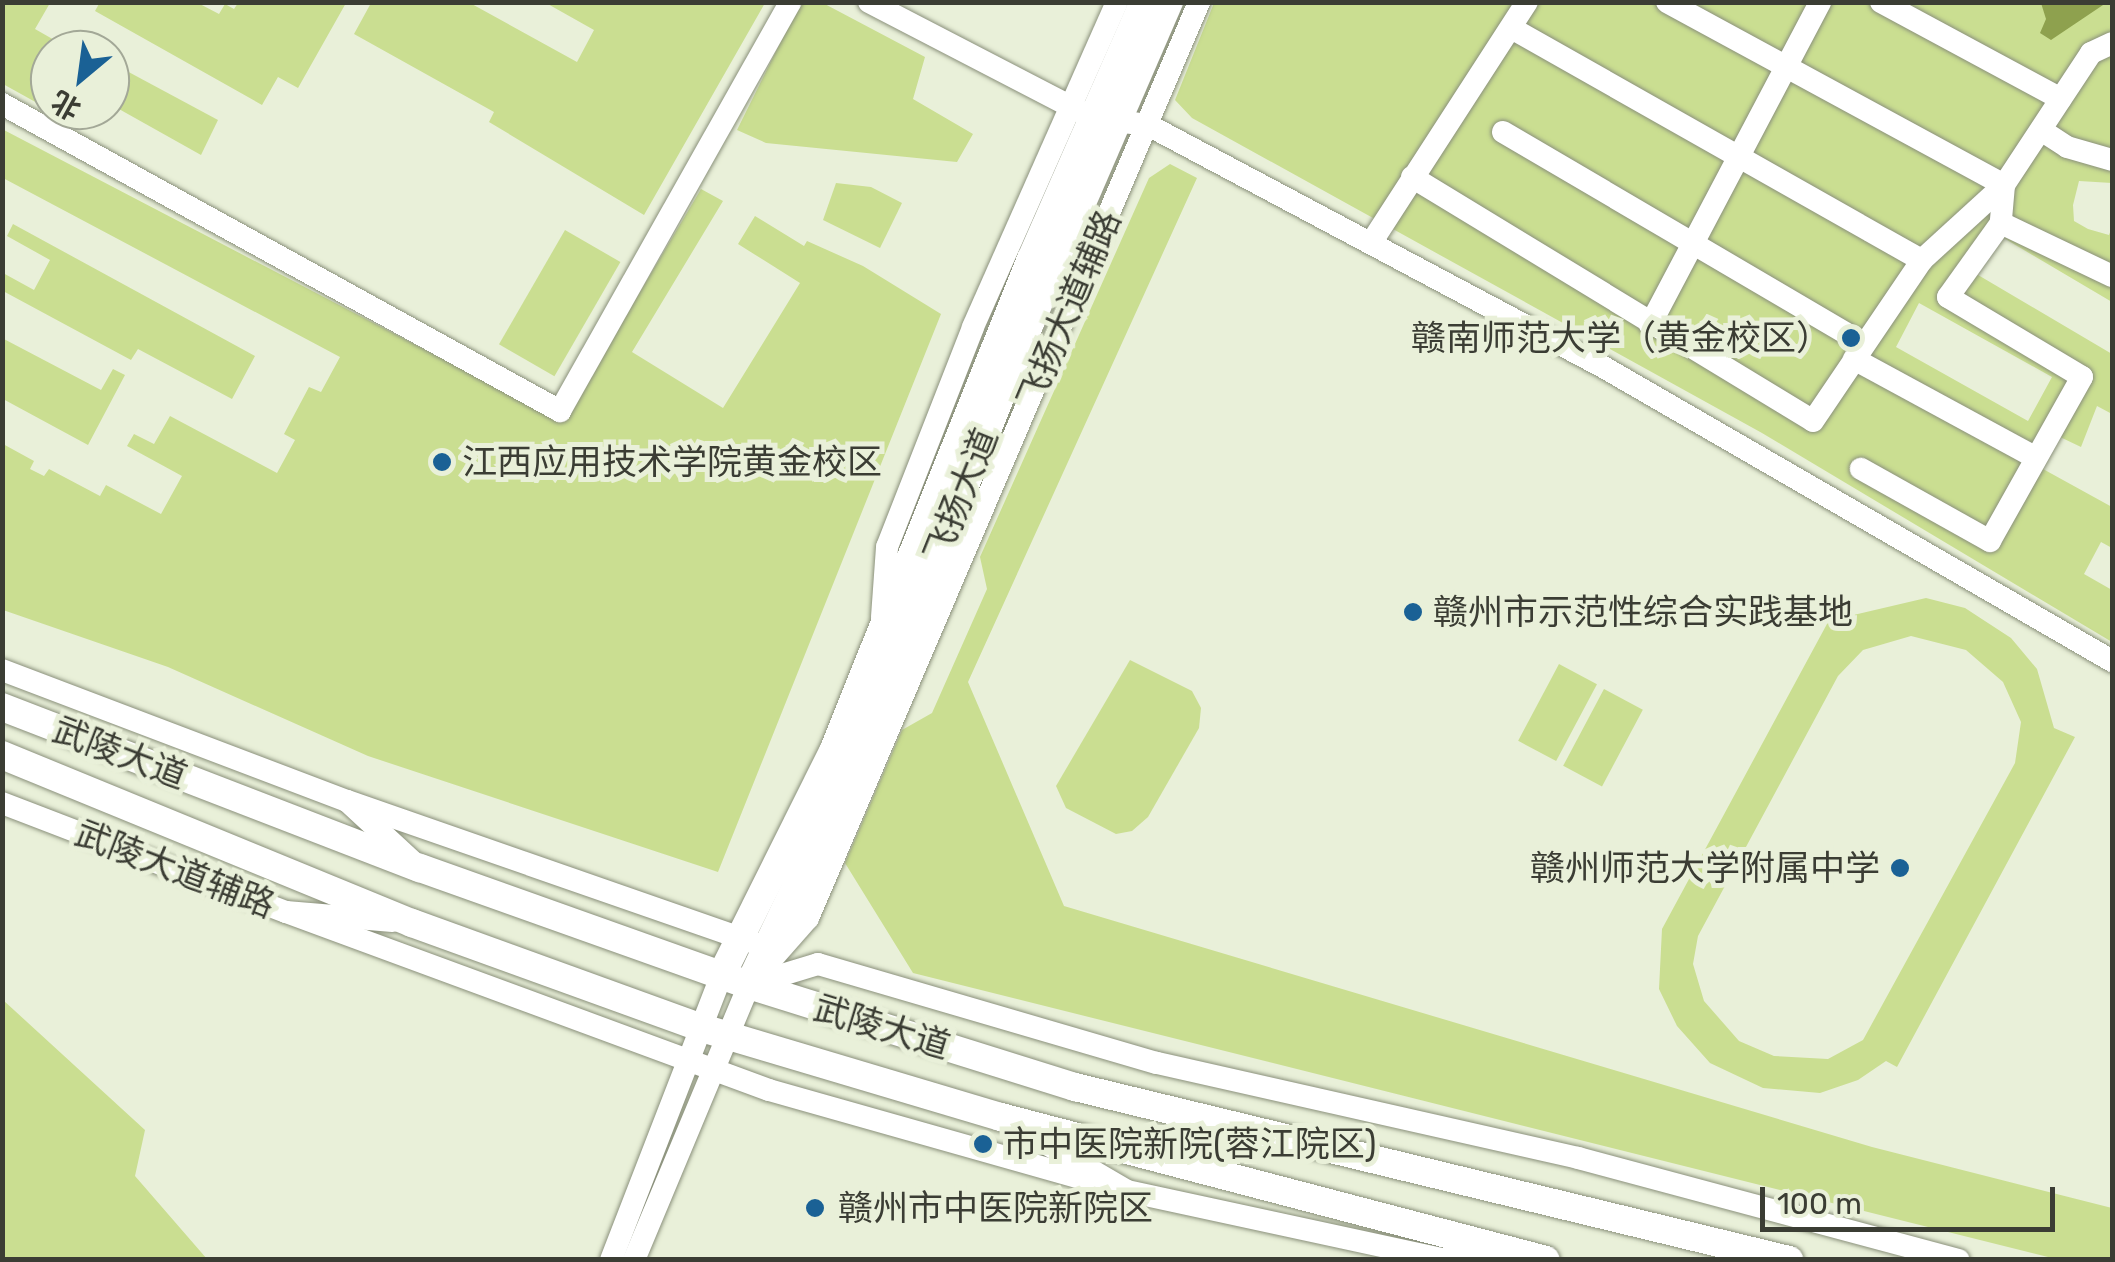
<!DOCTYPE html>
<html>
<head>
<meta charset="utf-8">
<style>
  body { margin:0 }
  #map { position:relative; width:2115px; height:1262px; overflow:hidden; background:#e9f0d9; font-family:Rubik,"Noto Sans SC",sans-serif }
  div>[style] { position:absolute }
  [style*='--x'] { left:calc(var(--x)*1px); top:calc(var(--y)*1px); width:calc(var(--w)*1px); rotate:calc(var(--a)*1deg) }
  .green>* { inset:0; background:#cade91; transform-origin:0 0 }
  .water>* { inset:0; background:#8ea14e }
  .roads { filter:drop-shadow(0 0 2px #8a907b) drop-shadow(0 0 2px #8a907b) }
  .minor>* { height:22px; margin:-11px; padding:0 11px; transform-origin:11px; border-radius:11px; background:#fff }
  .major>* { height:28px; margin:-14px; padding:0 14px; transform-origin:14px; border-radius:14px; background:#fff }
  .dots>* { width:28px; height:28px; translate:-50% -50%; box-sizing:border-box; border:5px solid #e9f0d9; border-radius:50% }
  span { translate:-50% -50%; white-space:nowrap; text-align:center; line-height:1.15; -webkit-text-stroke:10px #e9f0d9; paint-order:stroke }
  .street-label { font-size:35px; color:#3b3d34 }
  .poi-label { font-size:35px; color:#3b3d34 }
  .right { translate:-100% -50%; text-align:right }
  .left { translate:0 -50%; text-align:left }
  .frame { position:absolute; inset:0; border:5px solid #3b3d34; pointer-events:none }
  .north { position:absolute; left:30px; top:30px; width:100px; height:100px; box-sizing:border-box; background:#e9f0d9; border:2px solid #a3a897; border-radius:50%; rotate:209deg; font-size:28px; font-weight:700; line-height:40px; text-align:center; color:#3b3d34 }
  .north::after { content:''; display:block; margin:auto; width:35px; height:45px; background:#1a6195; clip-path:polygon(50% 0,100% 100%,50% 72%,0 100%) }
  .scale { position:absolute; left:1760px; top:1187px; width:295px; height:45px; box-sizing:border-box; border:5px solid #3b3d34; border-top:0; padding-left:12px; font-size:30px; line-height:35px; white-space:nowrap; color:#3b3d34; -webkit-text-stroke:8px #e9f0d9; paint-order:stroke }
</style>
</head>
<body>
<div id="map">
  <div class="green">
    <div style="clip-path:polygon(100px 2px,198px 3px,219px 14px,225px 4px,234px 9px,238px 3px,346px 3px,298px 88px,278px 77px,262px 105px,95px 11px)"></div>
    <div style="clip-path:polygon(821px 2px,925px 57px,913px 99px,973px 134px,957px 162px,766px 143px,737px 130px,800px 3px)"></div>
    <div style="clip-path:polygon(2px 3px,50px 3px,35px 29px,70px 49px,74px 43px,88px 50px,50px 50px,48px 109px,3px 84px)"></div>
    <div style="clip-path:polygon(371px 3px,470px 3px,577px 62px,594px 30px,546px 3px,765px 3px,644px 215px,489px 122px,494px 112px,354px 34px)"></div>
    <div style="clip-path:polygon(evenodd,1214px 3px,2112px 3px,2112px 183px,2079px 181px,2073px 205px,2074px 221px,2088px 229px,2109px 235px,2112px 227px,2112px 302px,1997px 234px,1973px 272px,2112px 354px,2112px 414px,2097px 406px,2081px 447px,2060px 437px,2043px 469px,2112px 507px,2112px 548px,2101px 542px,2084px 574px,2112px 590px,2112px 642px,1762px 433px,1192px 118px,1175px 100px,1214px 3px,1919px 303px,2052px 377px,2028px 421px,1896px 347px,1919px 303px)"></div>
    <div style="clip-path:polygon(110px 62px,218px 120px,201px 155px,110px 104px)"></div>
    <div style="clip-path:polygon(2px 129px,563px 422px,701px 189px,723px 201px,632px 352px,723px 408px,800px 283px,738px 244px,755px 216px,804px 246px,807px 241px,863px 266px,941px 314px,718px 872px,368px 756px,168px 667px,3px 610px,3px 444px,34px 461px,30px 469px,44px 476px,49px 469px,100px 496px,106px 485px,161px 514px,182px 476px,127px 446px,134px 434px,154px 444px,170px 416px,277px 473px,295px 440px,284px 434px,309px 387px,321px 392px,340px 357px,3px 178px)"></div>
    <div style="clip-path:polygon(1170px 164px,1197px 178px,968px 682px,1064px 906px,1872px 1147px,2112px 1208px,2112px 1259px,2056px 1259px,913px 973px,845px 863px,902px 730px,932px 713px,987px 589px,980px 557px,1149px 178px)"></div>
    <div style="clip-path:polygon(836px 183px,871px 187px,902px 203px,880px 248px,823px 220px)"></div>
    <div style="clip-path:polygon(13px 224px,255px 356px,232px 399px,138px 349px,131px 360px,3px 291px,3px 273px,34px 290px,50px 260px,7px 236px)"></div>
    <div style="left:565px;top:230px;width:64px;height:132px;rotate:30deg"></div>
    <div style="clip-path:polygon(2px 338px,101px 390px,113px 369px,125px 375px,88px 445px,3px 399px)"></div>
    <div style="clip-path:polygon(evenodd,1926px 598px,1965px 608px,2011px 638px,2037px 669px,2054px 728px,2075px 737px,1897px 1067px,1886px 1061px,1858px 1080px,1820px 1093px,1763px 1088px,1710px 1063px,1677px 1026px,1659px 989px,1662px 929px,1834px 611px,1845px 617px,1926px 598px,1911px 636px,1966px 650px,2003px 682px,2021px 722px,2015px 763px,1863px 1040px,1828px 1059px,1774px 1056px,1739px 1041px,1704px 1001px,1693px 964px,1698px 936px,1838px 676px,1863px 650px,1911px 636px)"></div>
    <div style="clip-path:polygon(1130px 660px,1192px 691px,1201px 708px,1199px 728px,1148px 817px,1132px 831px,1116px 834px,1066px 808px,1056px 786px)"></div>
    <div style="left:1559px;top:664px;width:43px;height:87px;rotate:28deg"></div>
    <div style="left:1604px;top:689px;width:44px;height:87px;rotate:28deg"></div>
    <div style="clip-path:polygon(3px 1000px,145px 1130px,135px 1176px,207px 1259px,3px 1259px)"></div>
  </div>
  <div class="water">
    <div style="clip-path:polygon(2041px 3px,2106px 3px,2051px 40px,2040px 33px,2046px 19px)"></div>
  </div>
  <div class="roads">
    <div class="minor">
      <div style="--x:869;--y:2;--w:252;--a:27.4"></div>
      <div style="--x:1093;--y:118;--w:55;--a:7.3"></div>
      <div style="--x:1148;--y:125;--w:518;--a:28"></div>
      <div style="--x:1605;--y:368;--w:586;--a:30.02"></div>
      <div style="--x:1667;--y:2;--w:383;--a:28.5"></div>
      <div style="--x:2004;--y:185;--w:38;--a:95"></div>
      <div style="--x:2001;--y:223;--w:91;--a:125.6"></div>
      <div style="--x:1948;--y:297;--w:156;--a:30.8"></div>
      <div style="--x:2082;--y:377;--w:188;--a:119.3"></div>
      <div style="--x:1990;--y:541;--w:148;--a:-150.8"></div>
      <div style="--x:1881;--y:2;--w:204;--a:28.3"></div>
      <div style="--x:1513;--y:29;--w:470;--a:29.5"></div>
      <div style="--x:2;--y:104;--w:637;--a:28.82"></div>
      <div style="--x:560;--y:411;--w:469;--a:-60.6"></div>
      <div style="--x:2041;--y:130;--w:31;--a:33"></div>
      <div style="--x:2067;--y:147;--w:47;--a:16.1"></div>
      <div style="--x:1503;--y:132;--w:419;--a:30.4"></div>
      <div style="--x:1412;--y:177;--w:469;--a:31.3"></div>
      <div style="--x:1813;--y:421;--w:194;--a:-55.9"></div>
      <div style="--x:1922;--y:260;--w:111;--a:-42.4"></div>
      <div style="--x:2004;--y:185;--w:158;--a:-56.6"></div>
      <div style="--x:2091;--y:53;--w:23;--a:-25"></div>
      <div style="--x:2001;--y:223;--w:123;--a:25.5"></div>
      <div style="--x:1371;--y:243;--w:287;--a:-57.1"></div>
      <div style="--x:1650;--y:325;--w:365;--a:-62.2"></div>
      <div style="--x:1854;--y:359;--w:207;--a:28.5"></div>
      <div style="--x:882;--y:617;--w:70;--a:-85.9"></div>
      <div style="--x:887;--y:547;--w:236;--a:-68.6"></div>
      <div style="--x:973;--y:327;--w:355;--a:-66.1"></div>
      <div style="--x:2;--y:670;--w:369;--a:20.8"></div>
      <div style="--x:347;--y:801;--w:90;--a:42.7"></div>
      <div style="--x:347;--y:801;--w:430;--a:19.2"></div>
      <div style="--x:2;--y:803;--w:304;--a:21"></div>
      <div style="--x:286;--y:912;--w:107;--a:4.8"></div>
      <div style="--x:286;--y:912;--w:515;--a:20.23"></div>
      <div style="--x:769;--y:1090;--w:372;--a:15.8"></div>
      <div style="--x:749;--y:985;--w:72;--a:-16.9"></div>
      <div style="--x:818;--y:964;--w:353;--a:16.3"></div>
      <div style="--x:1157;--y:1063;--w:432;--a:12.7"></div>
      <div style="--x:1578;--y:1158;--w:394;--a:15"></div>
      <div style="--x:1021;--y:1129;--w:123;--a:30.3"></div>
      <div style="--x:1127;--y:1191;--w:322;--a:12.2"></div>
      <div style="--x:1442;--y:1259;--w:67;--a:-2.6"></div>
      <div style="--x:611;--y:1260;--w:307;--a:-68.8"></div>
      <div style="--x:634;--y:1260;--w:298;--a:-67.3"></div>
      <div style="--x:749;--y:985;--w:89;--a:-48.6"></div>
      <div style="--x:808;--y:918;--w:996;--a:-66.88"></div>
    </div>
    <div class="major">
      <div style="--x:2;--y:707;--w:448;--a:21.1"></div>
      <div style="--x:420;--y:868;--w:349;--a:19.6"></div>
      <div style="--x:749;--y:985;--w:342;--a:17.4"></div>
      <div style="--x:1075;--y:1087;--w:735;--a:13.62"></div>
      <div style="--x:2;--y:755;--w:443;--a:22.3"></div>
      <div style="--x:412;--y:923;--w:308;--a:19.9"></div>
      <div style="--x:702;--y:1028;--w:312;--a:16.6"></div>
      <div style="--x:1001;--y:1117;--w:563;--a:14.7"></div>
      <div style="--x:722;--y:974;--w:251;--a:-63.5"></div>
      <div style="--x:834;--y:749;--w:528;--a:-68.1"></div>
      <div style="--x:1031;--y:259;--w:281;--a:-66.3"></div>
      <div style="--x:749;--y:985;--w:235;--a:-64.5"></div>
      <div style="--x:850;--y:773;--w:485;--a:-68.2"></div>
      <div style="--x:1030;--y:323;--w:350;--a:-66.6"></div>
    </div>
  </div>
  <div class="dots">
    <div style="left:1851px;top:338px;background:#1a6195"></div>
    <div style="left:442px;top:462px;background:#1a6195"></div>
    <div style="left:1413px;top:612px;background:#1a6195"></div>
    <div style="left:1900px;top:868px;background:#1a6195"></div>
    <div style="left:983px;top:1144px;background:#1a6195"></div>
    <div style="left:815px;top:1208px;background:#1a6195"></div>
  </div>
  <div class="street-label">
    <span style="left:1069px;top:309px;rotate:-67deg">飞扬大道辅路</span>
    <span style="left:961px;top:495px;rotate:-68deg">飞扬大道</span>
    <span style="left:120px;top:753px;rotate:21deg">武陵大道</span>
    <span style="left:175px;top:869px;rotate:21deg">武陵大道辅路</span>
    <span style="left:882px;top:1027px;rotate:17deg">武陵大道</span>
  </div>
  <div class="poi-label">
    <span class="right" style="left:1831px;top:338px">赣南师范大学（黄金校区）</span>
    <span class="left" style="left:462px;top:462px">江西应用技术学院黄金校区</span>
    <span class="left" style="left:1433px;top:612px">赣州市示范性综合实践基地</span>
    <span class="right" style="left:1880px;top:868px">赣州师范大学附属中学</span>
    <span class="left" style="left:1003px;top:1144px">市中医院新院(蓉江院区)</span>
    <span class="left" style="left:838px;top:1208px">赣州市中医院新院区</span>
  </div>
  <div class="frame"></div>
  <div class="north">北</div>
  <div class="scale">100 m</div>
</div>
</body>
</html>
